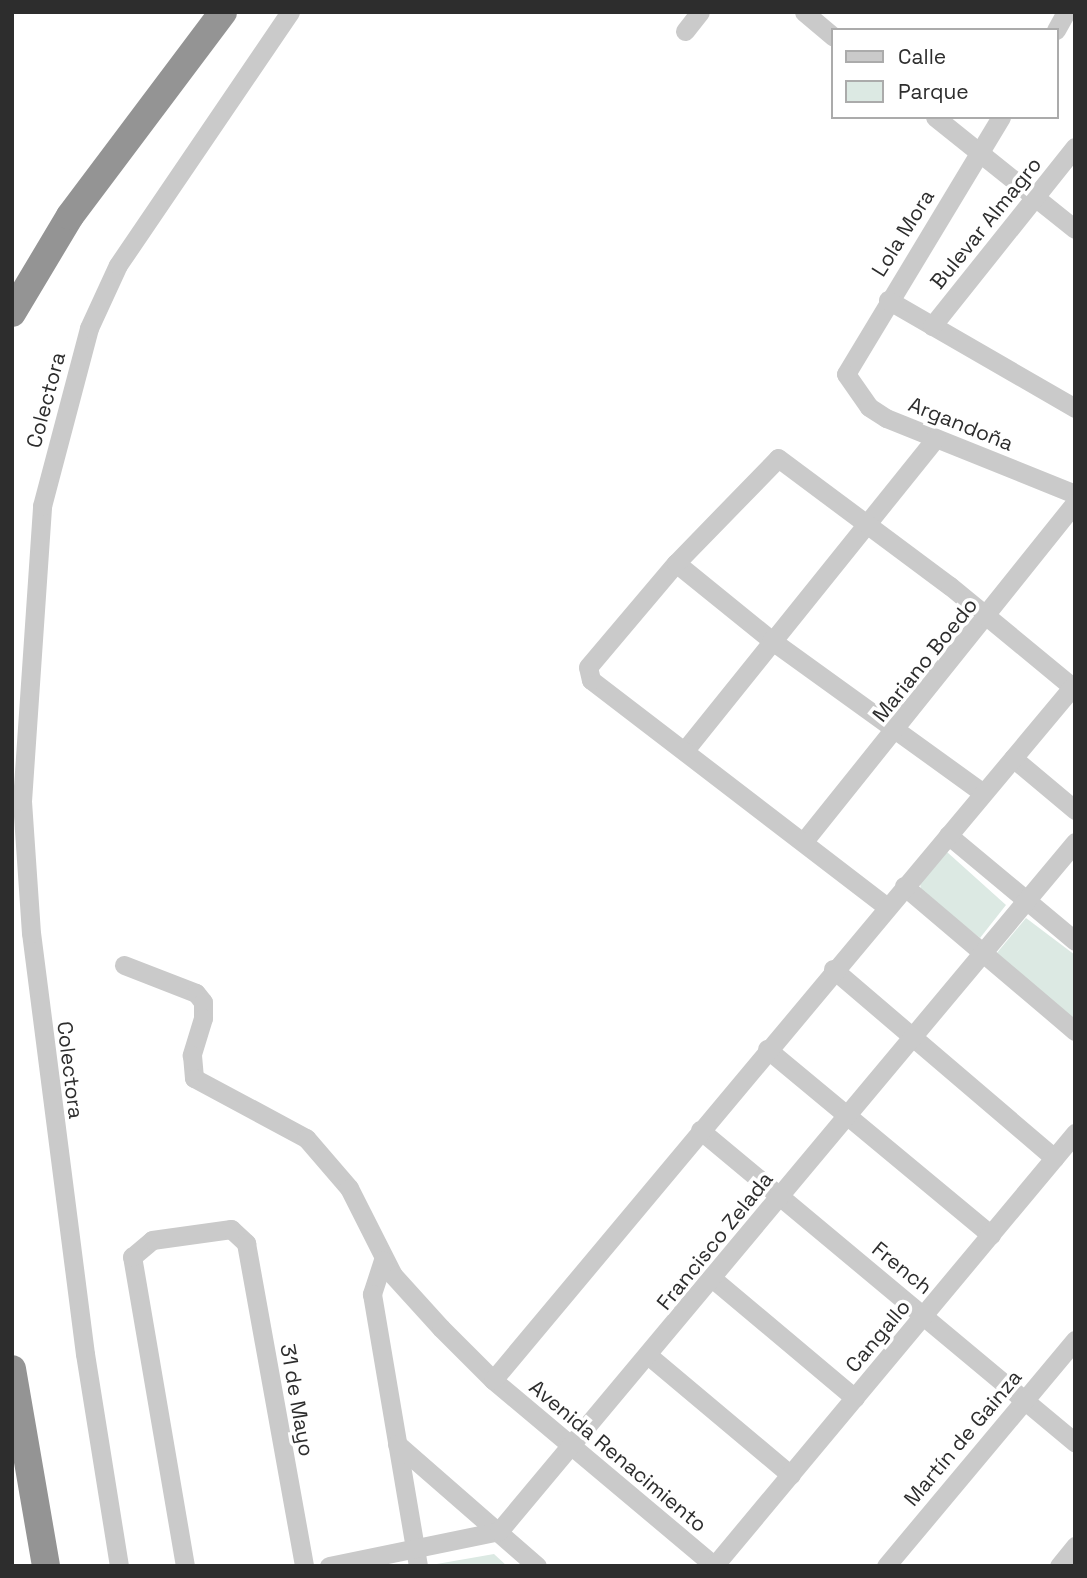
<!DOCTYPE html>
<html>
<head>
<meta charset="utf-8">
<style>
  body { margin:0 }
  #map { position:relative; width:1087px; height:1578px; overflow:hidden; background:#fff; font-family:"Space Grotesk",sans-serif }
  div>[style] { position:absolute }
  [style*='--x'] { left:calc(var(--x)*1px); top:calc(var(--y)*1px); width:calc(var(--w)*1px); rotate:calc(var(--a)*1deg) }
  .green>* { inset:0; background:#dce9e3 }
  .minor>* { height:19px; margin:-9.5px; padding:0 9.5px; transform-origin:9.5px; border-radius:9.5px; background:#cacaca }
  .highway>* { height:28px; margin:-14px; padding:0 14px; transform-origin:14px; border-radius:14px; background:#949494 }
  span { translate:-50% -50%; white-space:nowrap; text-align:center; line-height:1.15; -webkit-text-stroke:7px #fff; paint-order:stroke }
  .street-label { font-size:21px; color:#2d2d2d }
  .frame { position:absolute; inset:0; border:14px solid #2d2d2d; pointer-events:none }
  .legend { position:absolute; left:831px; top:28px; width:228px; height:91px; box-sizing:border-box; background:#fff; border:2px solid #ababab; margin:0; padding:9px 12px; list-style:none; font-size:21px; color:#2d2d2d }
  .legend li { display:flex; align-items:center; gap:14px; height:35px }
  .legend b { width:35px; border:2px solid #ababab }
</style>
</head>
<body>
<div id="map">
  <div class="green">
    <div style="clip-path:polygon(947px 852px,1006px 905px,980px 938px,921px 891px,920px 883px)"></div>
    <div style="clip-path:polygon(1026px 918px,1075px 955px,1075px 1024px,996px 954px)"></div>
    <div style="clip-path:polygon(494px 1554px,507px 1566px,431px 1565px)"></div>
  </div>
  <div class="minor">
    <div style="--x:804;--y:12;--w:38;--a:40"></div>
    <div style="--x:1056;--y:30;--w:21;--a:-61"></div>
    <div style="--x:685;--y:31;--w:24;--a:-52"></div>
    <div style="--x:935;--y:117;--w:179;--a:38.7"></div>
    <div style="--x:1001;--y:117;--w:300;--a:121.1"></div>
    <div style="--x:846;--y:374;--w:40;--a:55.1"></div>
    <div style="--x:869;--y:407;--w:20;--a:33"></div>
    <div style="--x:886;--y:418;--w:204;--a:21.9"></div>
    <div style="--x:888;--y:300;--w:216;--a:30"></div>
    <div style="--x:932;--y:326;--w:229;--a:-51.4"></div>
    <div style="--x:676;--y:563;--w:122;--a:39"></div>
    <div style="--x:771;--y:640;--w:261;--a:35.8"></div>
    <div style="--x:685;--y:750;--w:400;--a:-51.2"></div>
    <div style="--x:1013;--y:758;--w:81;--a:40"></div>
    <div style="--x:948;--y:835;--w:165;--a:39.8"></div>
    <div style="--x:804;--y:841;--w:433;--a:-51.3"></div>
    <div style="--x:904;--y:886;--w:224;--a:40.3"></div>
    <div style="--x:887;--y:907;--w:373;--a:-142.5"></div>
    <div style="--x:591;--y:680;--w:13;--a:-103"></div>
    <div style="--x:588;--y:667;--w:136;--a:-49.8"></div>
    <div style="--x:676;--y:563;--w:146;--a:-45.8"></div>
    <div style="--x:778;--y:458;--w:214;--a:36.7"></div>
    <div style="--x:950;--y:586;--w:162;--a:39.5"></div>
    <div style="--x:124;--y:965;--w:77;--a:21.3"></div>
    <div style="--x:196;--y:993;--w:11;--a:52"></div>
    <div style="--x:203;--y:1002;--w:16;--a:90"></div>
    <div style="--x:203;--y:1018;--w:39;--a:107"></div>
    <div style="--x:192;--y:1055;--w:23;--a:85"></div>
    <div style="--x:194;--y:1078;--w:127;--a:28.2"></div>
    <div style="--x:306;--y:1138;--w:66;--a:49.3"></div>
    <div style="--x:349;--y:1188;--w:97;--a:63.2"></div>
    <div style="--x:393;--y:1275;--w:72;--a:47.8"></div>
    <div style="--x:441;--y:1328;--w:74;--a:45"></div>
    <div style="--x:493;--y:1380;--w:290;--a:40"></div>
    <div style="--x:833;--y:969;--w:291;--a:40.5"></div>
    <div style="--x:767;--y:1049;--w:291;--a:39.7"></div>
    <div style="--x:700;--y:1130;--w:488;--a:39.8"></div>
    <div style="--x:383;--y:1260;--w:36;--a:108"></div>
    <div style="--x:372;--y:1294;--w:276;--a:80.4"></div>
    <div style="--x:713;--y:1279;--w:185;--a:40"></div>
    <div style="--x:649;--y:1356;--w:185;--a:40"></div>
    <div style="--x:493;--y:1380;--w:907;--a:-50.1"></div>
    <div style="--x:397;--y:1444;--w:186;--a:41.1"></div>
    <div style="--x:119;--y:1566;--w:215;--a:-99.1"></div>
    <div style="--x:85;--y:1354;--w:424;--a:-97.3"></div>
    <div style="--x:31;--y:933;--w:132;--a:-93.9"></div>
    <div style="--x:22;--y:801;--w:296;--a:-86.1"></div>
    <div style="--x:42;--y:506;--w:184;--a:-75.2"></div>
    <div style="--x:89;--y:328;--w:69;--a:-65.3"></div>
    <div style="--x:118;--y:265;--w:306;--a:-55.8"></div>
    <div style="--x:185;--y:1566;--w:314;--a:-99.7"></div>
    <div style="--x:132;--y:1257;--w:26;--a:-40"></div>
    <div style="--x:152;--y:1240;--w:80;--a:-7.9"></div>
    <div style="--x:231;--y:1229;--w:21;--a:43"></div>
    <div style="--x:246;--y:1243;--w:328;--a:79.8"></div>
    <div style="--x:329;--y:1566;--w:174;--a:-11.6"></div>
    <div style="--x:499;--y:1531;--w:898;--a:-50.1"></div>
    <div style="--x:714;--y:1566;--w:564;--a:-50.18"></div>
    <div style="--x:886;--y:1566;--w:295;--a:-50.1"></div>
    <div style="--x:1059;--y:1566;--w:26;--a:-51"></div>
  </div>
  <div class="highway">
    <div style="--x:12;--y:313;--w:113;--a:-59.1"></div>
    <div style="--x:70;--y:216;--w:255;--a:-53.1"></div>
    <div style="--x:12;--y:1369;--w:200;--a:80.2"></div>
  </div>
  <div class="street-label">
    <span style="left:986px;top:223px;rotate:-51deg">Bulevar Almagro</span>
    <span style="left:903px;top:233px;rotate:-58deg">Lola Mora</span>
    <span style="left:46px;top:400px;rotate:-75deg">Colectora</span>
    <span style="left:961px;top:424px;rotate:22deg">Argandoña</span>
    <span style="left:925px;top:660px;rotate:-51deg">Mariano Boedo</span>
    <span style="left:70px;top:1070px;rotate:83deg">Colectora</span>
    <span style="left:715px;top:1241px;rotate:-51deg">Francisco Zelada</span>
    <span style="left:902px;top:1268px;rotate:39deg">French</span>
    <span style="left:878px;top:1336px;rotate:-50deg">Cangallo</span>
    <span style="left:297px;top:1400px;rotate:80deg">31 de Mayo</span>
    <span style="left:963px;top:1438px;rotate:-50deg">Martín de Gainza</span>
    <span style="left:618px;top:1456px;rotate:40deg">Avenida Renacimiento</span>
  </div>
  <div class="frame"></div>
  <ul class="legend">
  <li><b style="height:9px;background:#cacaca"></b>Calle</li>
  <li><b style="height:19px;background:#dce9e3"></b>Parque</li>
  </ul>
</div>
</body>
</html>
